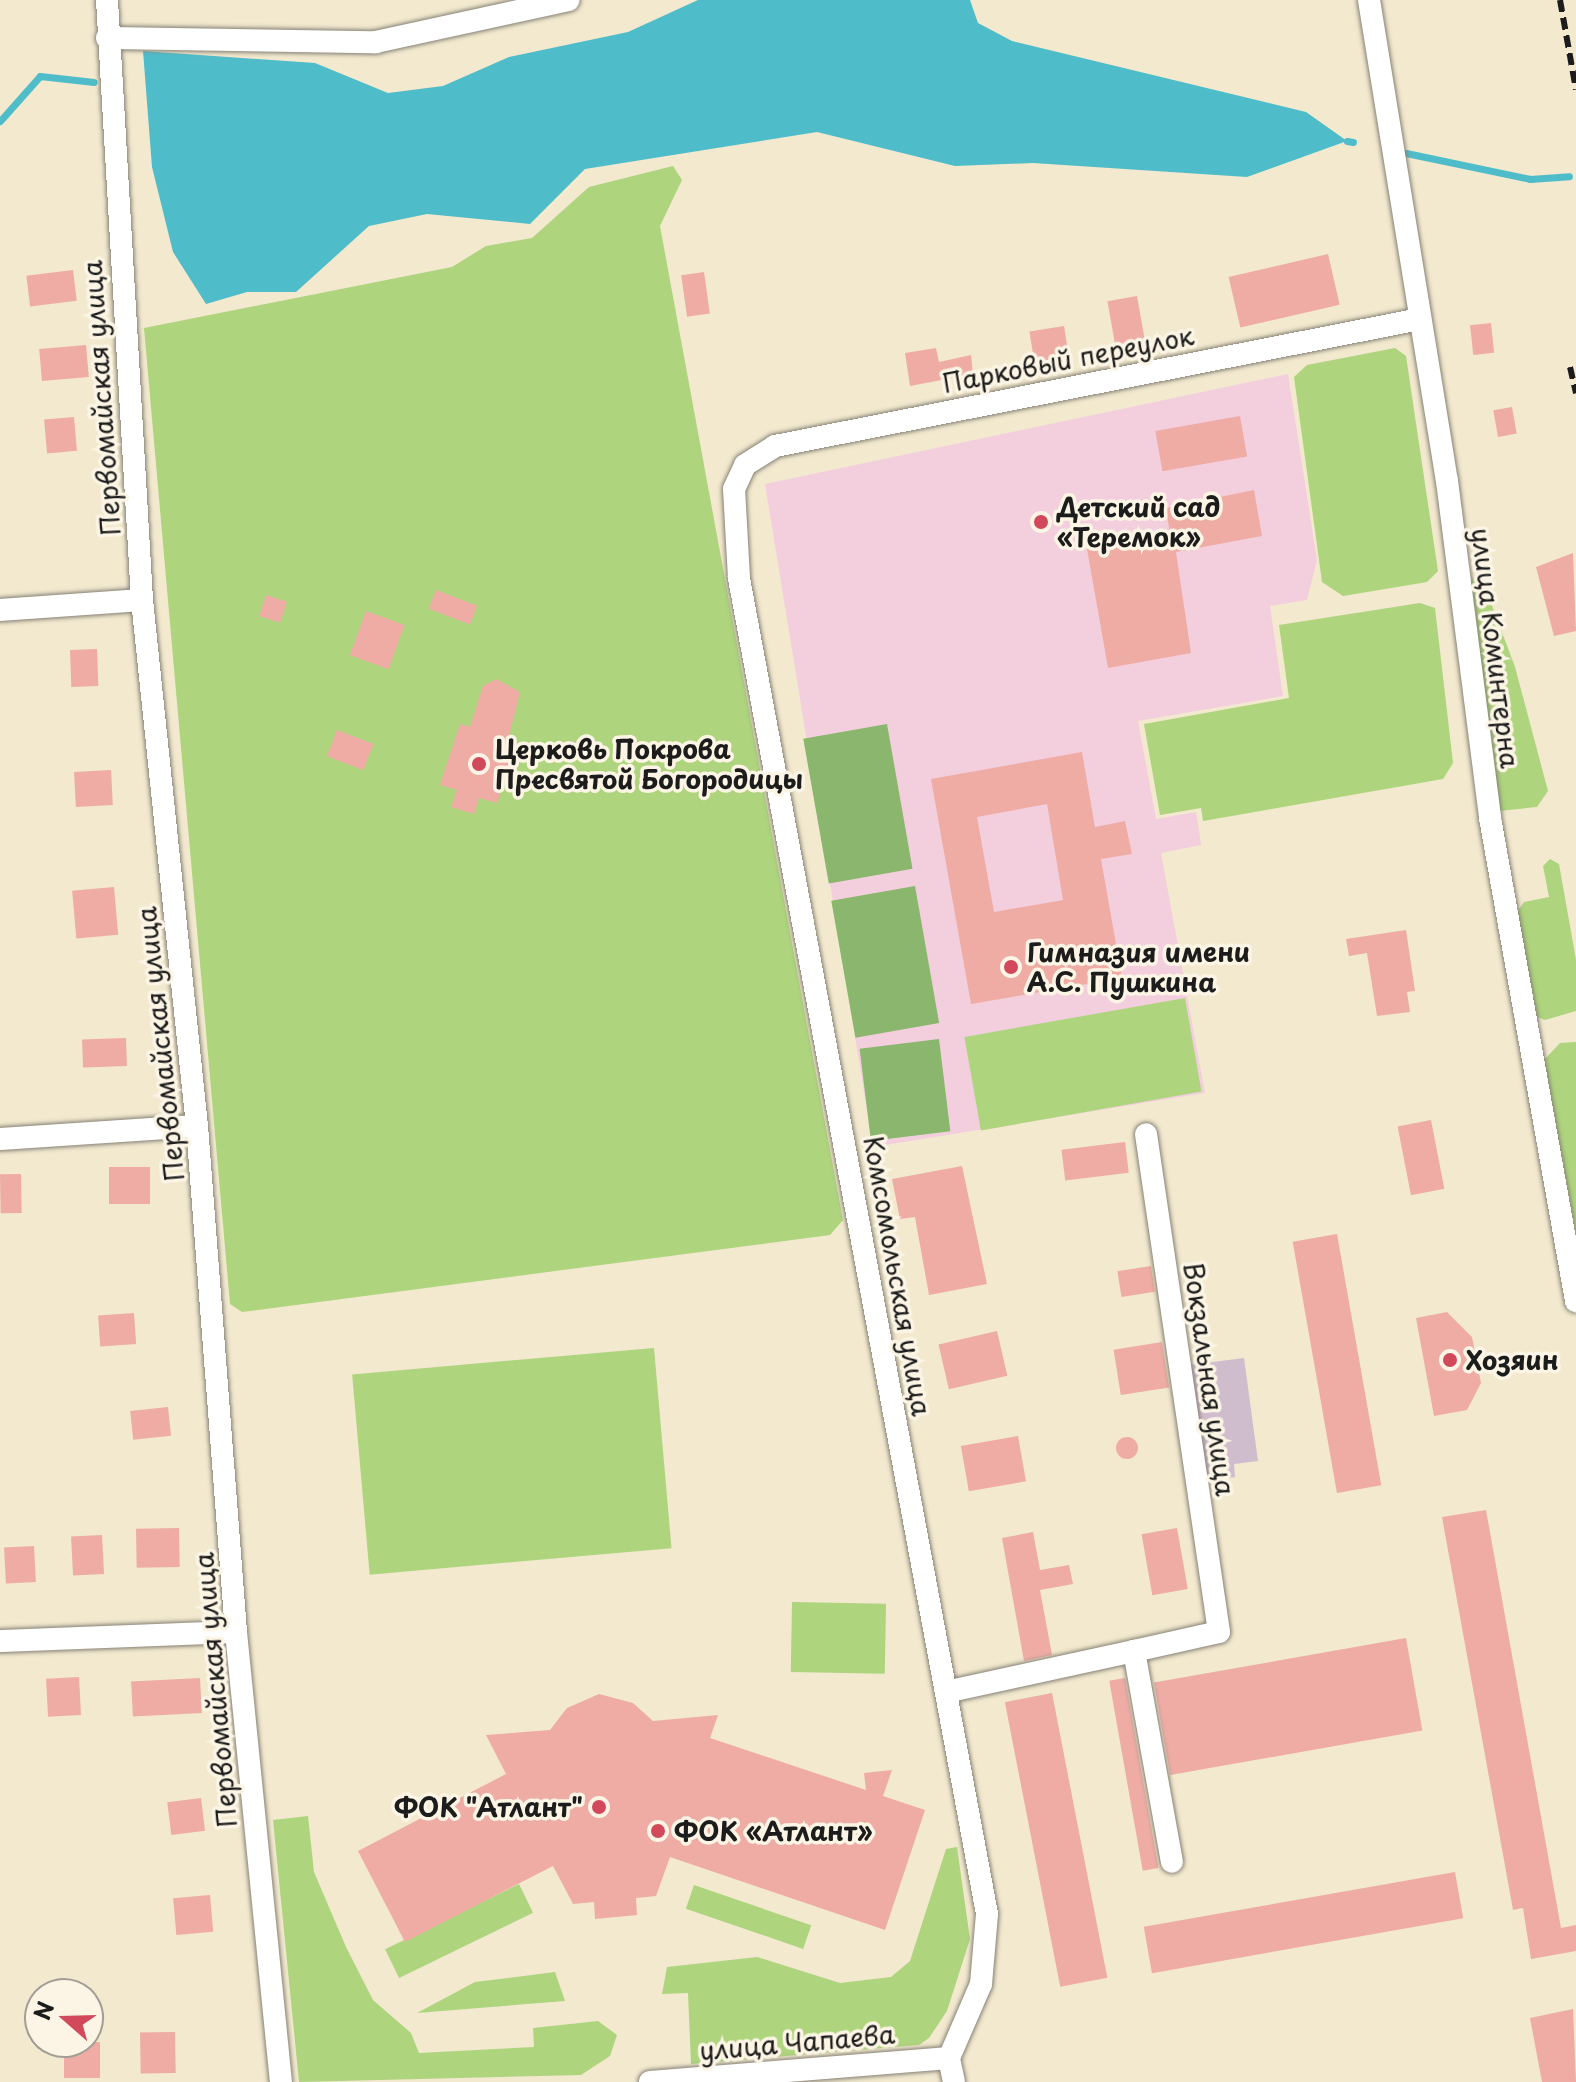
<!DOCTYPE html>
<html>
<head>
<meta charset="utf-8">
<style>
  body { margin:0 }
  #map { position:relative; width:1576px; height:2082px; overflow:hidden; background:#f2e9cf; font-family:"Playpen Sans",sans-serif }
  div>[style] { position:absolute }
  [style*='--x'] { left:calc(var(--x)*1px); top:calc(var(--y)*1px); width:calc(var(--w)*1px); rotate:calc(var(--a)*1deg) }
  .built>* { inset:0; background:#f3cfde }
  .industrial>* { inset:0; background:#cfbdce }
  .green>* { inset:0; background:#aed47e; transform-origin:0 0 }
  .forest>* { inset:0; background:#8ab66d; transform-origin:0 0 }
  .water>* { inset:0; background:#4fbcc9 }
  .stream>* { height:7px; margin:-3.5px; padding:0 3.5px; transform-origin:3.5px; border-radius:3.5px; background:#4fbcc9 }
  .building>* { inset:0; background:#eeaca5; transform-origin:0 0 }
  .round { border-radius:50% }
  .roads { filter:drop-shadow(0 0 2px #878276) drop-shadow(0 0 2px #878276) }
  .minor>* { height:22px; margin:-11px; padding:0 11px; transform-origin:11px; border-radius:11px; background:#fff }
  .rail>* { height:6px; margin-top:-3px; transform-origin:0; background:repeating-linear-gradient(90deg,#1c1c1c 0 12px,transparent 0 18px) }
  .dots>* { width:22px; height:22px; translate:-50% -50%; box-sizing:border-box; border:4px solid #fcf5e5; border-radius:50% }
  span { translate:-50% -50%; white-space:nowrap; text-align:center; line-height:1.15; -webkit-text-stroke:7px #fcf5e5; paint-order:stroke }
  .street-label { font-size:26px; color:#1c1c1c }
  .poi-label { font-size:26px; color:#1c1c1c; font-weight:700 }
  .left { translate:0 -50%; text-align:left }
  .right { translate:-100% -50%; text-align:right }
  .north { position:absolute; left:24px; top:1978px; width:80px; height:80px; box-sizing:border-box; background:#fcf5e5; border:2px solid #a29e95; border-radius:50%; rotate:290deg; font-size:22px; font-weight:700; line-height:32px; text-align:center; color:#1c1c1c }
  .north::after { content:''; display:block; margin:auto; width:28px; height:36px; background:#d1495b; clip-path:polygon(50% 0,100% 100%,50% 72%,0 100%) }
</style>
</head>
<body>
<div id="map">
  <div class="built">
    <div style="clip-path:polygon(1288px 374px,1317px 560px,1307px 600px,1270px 606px,1283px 696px,1138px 721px,1156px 819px,1196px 812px,1199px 830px,1201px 845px,1161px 853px,1205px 1093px,873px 1147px,765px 484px)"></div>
  </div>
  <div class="industrial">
    <div style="clip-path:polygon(1244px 1358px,1258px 1461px,1234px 1464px,1235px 1477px,1204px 1481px,1189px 1365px)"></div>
  </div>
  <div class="green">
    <div style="clip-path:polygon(673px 166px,682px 180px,660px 226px,843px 1220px,830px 1235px,242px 1312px,230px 1304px,144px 328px,452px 267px,486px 246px,532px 238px,589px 187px)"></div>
    <div style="clip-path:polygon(1395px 348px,1406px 356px,1438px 571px,1427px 582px,1343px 596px,1322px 582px,1294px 377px,1307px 365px)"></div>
    <div style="clip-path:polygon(1473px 577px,1482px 579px,1515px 667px,1548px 791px,1537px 807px,1499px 811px,1469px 589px)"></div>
    <div style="clip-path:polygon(1420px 603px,1435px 608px,1453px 763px,1443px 779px,1203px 821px,1201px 808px,1160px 815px,1144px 724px,1289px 698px,1279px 625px)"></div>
    <div style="clip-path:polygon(1550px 859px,1559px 864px,1576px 960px,1576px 1011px,1545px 1020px,1537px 1017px,1517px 912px,1524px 902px,1549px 897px,1543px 866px)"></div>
    <div style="left:1185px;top:998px;width:95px;height:224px;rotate:80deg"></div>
    <div style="clip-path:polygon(1576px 1042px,1576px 1234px,1544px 1060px,1560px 1043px)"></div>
    <div style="left:654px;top:1348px;width:201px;height:303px;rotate:85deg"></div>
    <div style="left:792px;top:1602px;width:94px;height:70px;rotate:1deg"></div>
    <div style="clip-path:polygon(308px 1816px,314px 1872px,346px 1947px,373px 2000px,411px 2033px,419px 2053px,534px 2047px,533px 2028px,598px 2021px,617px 2035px,610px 2056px,581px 2075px,299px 2082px,273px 1820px)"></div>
    <div style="clip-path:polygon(957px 1847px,970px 1939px,947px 2011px,929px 2038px,919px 2045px,691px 2064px,688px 1993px,662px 1994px,667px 1967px,757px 1957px,840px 1983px,891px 1977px,910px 1961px,946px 1849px)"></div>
    <div style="left:519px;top:1884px;width:32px;height:149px;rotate:64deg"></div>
    <div style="left:694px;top:1885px;width:124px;height:25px;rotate:19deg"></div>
    <div style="clip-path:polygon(555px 1972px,565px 2001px,417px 2013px,475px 1982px)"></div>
  </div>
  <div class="forest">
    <div style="left:887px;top:724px;width:147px;height:85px;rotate:80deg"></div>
    <div style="left:915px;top:886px;width:139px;height:85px;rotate:80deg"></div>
    <div style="left:939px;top:1039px;width:93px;height:80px;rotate:83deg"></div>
  </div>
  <div class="water">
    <div style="clip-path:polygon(698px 0,970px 0,978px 23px,1012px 41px,1306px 112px,1347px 141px,1247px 177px,1033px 163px,955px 166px,817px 132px,585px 169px,530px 224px,427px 214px,369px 226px,296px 292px,247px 292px,206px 304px,173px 252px,152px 167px,143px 51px,315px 63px,388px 93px,443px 86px,509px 57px,628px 32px)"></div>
  </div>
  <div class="stream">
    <div style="--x:0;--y:121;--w:60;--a:-48.4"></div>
    <div style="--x:40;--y:76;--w:54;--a:6.3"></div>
    <div style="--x:1347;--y:141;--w:6;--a:9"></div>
    <div style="--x:1406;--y:153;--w:127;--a:11.8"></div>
    <div style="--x:1530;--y:179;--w:39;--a:-4"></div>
  </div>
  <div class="building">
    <div style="left:1328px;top:254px;width:52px;height:102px;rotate:77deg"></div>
    <div style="left:73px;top:270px;width:31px;height:47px;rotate:83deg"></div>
    <div style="left:704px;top:272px;width:42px;height:23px;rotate:82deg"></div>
    <div style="left:1137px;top:296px;width:45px;height:30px;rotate:80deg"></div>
    <div style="left:1491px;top:323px;width:30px;height:21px;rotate:84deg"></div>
    <div style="left:1064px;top:326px;width:31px;height:35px;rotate:81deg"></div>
    <div style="left:86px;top:345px;width:32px;height:47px;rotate:85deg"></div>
    <div style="clip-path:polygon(936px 348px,939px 362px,971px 355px,973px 374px,910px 386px,905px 353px)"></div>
    <div style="left:1512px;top:407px;width:27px;height:19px;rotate:80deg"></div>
    <div style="left:1240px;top:416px;width:41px;height:86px;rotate:80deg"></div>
    <div style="left:74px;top:417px;width:34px;height:30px;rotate:85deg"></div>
    <div style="clip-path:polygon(1254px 490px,1262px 536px,1176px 552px,1191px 653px,1108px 668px,1087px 549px,1170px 534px,1166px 508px)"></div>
    <div style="clip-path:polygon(1573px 553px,1576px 631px,1554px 636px,1536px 567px)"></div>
    <div style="left:436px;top:590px;width:44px;height:20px;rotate:21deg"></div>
    <div style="left:266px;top:595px;width:22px;height:22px;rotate:18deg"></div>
    <div style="left:366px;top:611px;width:41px;height:47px;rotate:20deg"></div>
    <div style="left:97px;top:649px;width:37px;height:27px;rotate:88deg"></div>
    <div style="clip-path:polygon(496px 679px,520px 692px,508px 740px,517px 743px,497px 803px,479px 798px,474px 814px,451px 807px,457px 790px,440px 785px,460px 724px,470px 727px,483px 686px)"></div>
    <div style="left:337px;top:730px;width:39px;height:28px;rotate:21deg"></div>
    <div style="clip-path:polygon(evenodd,1082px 752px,1095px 827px,1125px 821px,1132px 854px,1101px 859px,1122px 978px,971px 1004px,931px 779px,1082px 752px,1047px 804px,1063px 900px,994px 912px,977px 817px,1047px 804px)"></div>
    <div style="left:111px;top:770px;width:35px;height:37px;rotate:87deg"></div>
    <div style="left:114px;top:887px;width:48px;height:42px;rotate:85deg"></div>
    <div style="clip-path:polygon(1406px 930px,1415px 991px,1407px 992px,1410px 1012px,1377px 1016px,1367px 953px,1349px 956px,1346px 939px)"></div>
    <div style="left:126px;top:1038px;width:28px;height:44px;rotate:88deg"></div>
    <div style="left:1431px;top:1120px;width:70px;height:34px;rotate:79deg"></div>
    <div style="left:1125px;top:1142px;width:31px;height:64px;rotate:83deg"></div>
    <div style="clip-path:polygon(962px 1166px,987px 1284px,929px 1295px,915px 1217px,900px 1219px,892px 1179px)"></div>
    <div style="left:150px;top:1167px;width:37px;height:41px;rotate:90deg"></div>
    <div style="left:21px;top:1174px;width:39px;height:21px;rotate:89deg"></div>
    <div style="left:1337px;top:1234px;width:255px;height:45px;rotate:80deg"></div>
    <div style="left:1151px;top:1266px;width:26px;height:34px;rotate:81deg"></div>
    <div style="clip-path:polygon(1447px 1312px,1472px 1337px,1481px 1383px,1467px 1410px,1434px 1416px,1416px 1318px)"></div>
    <div style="left:134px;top:1313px;width:31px;height:36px;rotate:86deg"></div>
    <div style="left:997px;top:1331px;width:46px;height:60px;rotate:77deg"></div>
    <div style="left:1162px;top:1342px;width:46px;height:49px;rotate:81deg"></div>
    <div style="left:168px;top:1407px;width:29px;height:38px;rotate:84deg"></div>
    <div style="left:1018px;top:1436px;width:46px;height:58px;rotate:80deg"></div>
    <div class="round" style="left:1116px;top:1437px;width:22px;height:22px"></div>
    <div style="clip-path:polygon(1486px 1510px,1561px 1928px,1576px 1925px,1576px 1951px,1531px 1959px,1523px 1908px,1513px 1910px,1442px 1517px)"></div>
    <div style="left:179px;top:1528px;width:39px;height:43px;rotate:89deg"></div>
    <div style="left:1177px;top:1528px;width:62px;height:36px;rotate:80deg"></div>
    <div style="clip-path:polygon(1033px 1532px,1040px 1570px,1069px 1565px,1073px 1584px,1040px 1590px,1052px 1655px,1024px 1661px,1002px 1538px)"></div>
    <div style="left:102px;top:1535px;width:39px;height:31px;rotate:87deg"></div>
    <div style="left:34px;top:1546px;width:36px;height:30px;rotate:87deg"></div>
    <div style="left:1406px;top:1638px;width:94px;height:256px;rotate:80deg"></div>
    <div style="left:79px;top:1677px;width:38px;height:33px;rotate:87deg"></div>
    <div style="left:200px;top:1678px;width:35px;height:69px;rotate:87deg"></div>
    <div style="left:1125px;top:1678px;width:193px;height:16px;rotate:80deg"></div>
    <div style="left:1052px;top:1693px;width:290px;height:48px;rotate:79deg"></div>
    <div style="clip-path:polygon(599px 1694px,633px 1703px,653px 1721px,718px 1715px,710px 1738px,866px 1790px,864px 1773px,892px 1770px,883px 1796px,925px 1810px,885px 1930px,670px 1857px,656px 1896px,636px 1898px,637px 1915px,595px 1919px,594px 1902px,573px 1904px,553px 1866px,405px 1942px,358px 1851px,506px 1774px,486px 1735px,550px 1730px,567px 1708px)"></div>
    <div style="left:201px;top:1798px;width:33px;height:34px;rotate:83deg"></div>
    <div style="left:1455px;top:1872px;width:47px;height:316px;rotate:80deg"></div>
    <div style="left:210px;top:1895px;width:37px;height:37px;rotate:85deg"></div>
    <div style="clip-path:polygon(1573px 2009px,1576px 2082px,1542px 2082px,1530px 2018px)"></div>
    <div style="left:175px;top:2032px;width:41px;height:35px;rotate:89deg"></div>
    <div style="left:64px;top:2042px;width:36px;height:36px"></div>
  </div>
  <div class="roads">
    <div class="minor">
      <div style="--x:107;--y:0;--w:601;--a:86.66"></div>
      <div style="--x:142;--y:600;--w:529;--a:84.03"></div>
      <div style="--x:197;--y:1126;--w:508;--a:85.59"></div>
      <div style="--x:236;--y:1632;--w:452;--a:84.3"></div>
      <div style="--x:1369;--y:0;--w:487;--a:80.8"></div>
      <div style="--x:1447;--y:481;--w:340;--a:82.7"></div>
      <div style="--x:1490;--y:818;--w:491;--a:79.9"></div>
      <div style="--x:107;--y:38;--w:269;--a:0.9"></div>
      <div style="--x:376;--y:42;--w:197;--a:-12.3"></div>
      <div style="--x:0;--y:610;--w:142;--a:-4"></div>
      <div style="--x:0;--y:1139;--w:197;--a:-3.8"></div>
      <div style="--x:0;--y:1641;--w:236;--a:-2.2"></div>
      <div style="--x:1134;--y:1651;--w:87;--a:-12.6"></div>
      <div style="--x:1219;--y:1632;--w:503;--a:-98.34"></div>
      <div style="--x:946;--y:1692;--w:192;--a:-12.3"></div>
      <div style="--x:1134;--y:1651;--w:214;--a:79.8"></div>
      <div style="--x:650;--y:2082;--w:300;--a:-4.6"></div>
      <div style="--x:954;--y:2082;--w:25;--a:-102"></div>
      <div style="--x:949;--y:2058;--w:81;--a:-66.6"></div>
      <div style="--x:981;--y:1984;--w:70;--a:-85.1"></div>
      <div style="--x:987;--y:1914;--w:1359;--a:-100.52"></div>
      <div style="--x:739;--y:578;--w:89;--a:-93.2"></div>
      <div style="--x:734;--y:489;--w:26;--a:-65"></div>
      <div style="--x:745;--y:465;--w:36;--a:-32"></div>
      <div style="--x:775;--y:446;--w:657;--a:-11.14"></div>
    </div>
  </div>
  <div class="rail">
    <div style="--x:1560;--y:0;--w:91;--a:79.9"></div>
    <div style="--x:1570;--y:367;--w:27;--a:77"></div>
  </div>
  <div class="dots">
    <div style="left:1041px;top:522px;background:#d1495b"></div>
    <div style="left:479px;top:764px;background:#d1495b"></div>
    <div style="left:1011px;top:967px;background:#d1495b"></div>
    <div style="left:1450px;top:1360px;background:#d1495b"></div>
    <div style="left:599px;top:1807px;background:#d1495b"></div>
    <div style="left:658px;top:1831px;background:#d1495b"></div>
  </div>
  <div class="street-label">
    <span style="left:1068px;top:359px;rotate:-11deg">Парковый переулок</span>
    <span style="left:101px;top:398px;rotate:-94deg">Первомайская улица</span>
    <span style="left:1496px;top:648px;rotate:83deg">улица Коминтерна</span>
    <span style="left:160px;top:1044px;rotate:-96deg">Первомайская улица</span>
    <span style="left:898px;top:1276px;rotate:80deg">Комсомольская улица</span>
    <span style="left:1210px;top:1379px;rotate:82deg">Вокзальная улица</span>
    <span style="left:215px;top:1690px;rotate:-95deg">Первомайская улица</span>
    <span style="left:797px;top:2042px;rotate:-5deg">улица Чапаева</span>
  </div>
  <div class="poi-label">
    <span class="left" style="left:1057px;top:522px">Детский сад<br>«Теремок»</span>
    <span class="left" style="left:495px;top:764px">Церковь Покрова<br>Пресвятой Богородицы</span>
    <span class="left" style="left:1027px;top:967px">Гимназия имени<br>А.С. Пушкина</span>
    <span class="left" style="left:1466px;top:1360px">Хозяин</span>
    <span class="right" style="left:583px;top:1807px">ФОК "Атлант"</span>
    <span class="left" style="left:674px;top:1831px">ФОК «Атлант»</span>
  </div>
  <div class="north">N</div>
</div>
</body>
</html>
